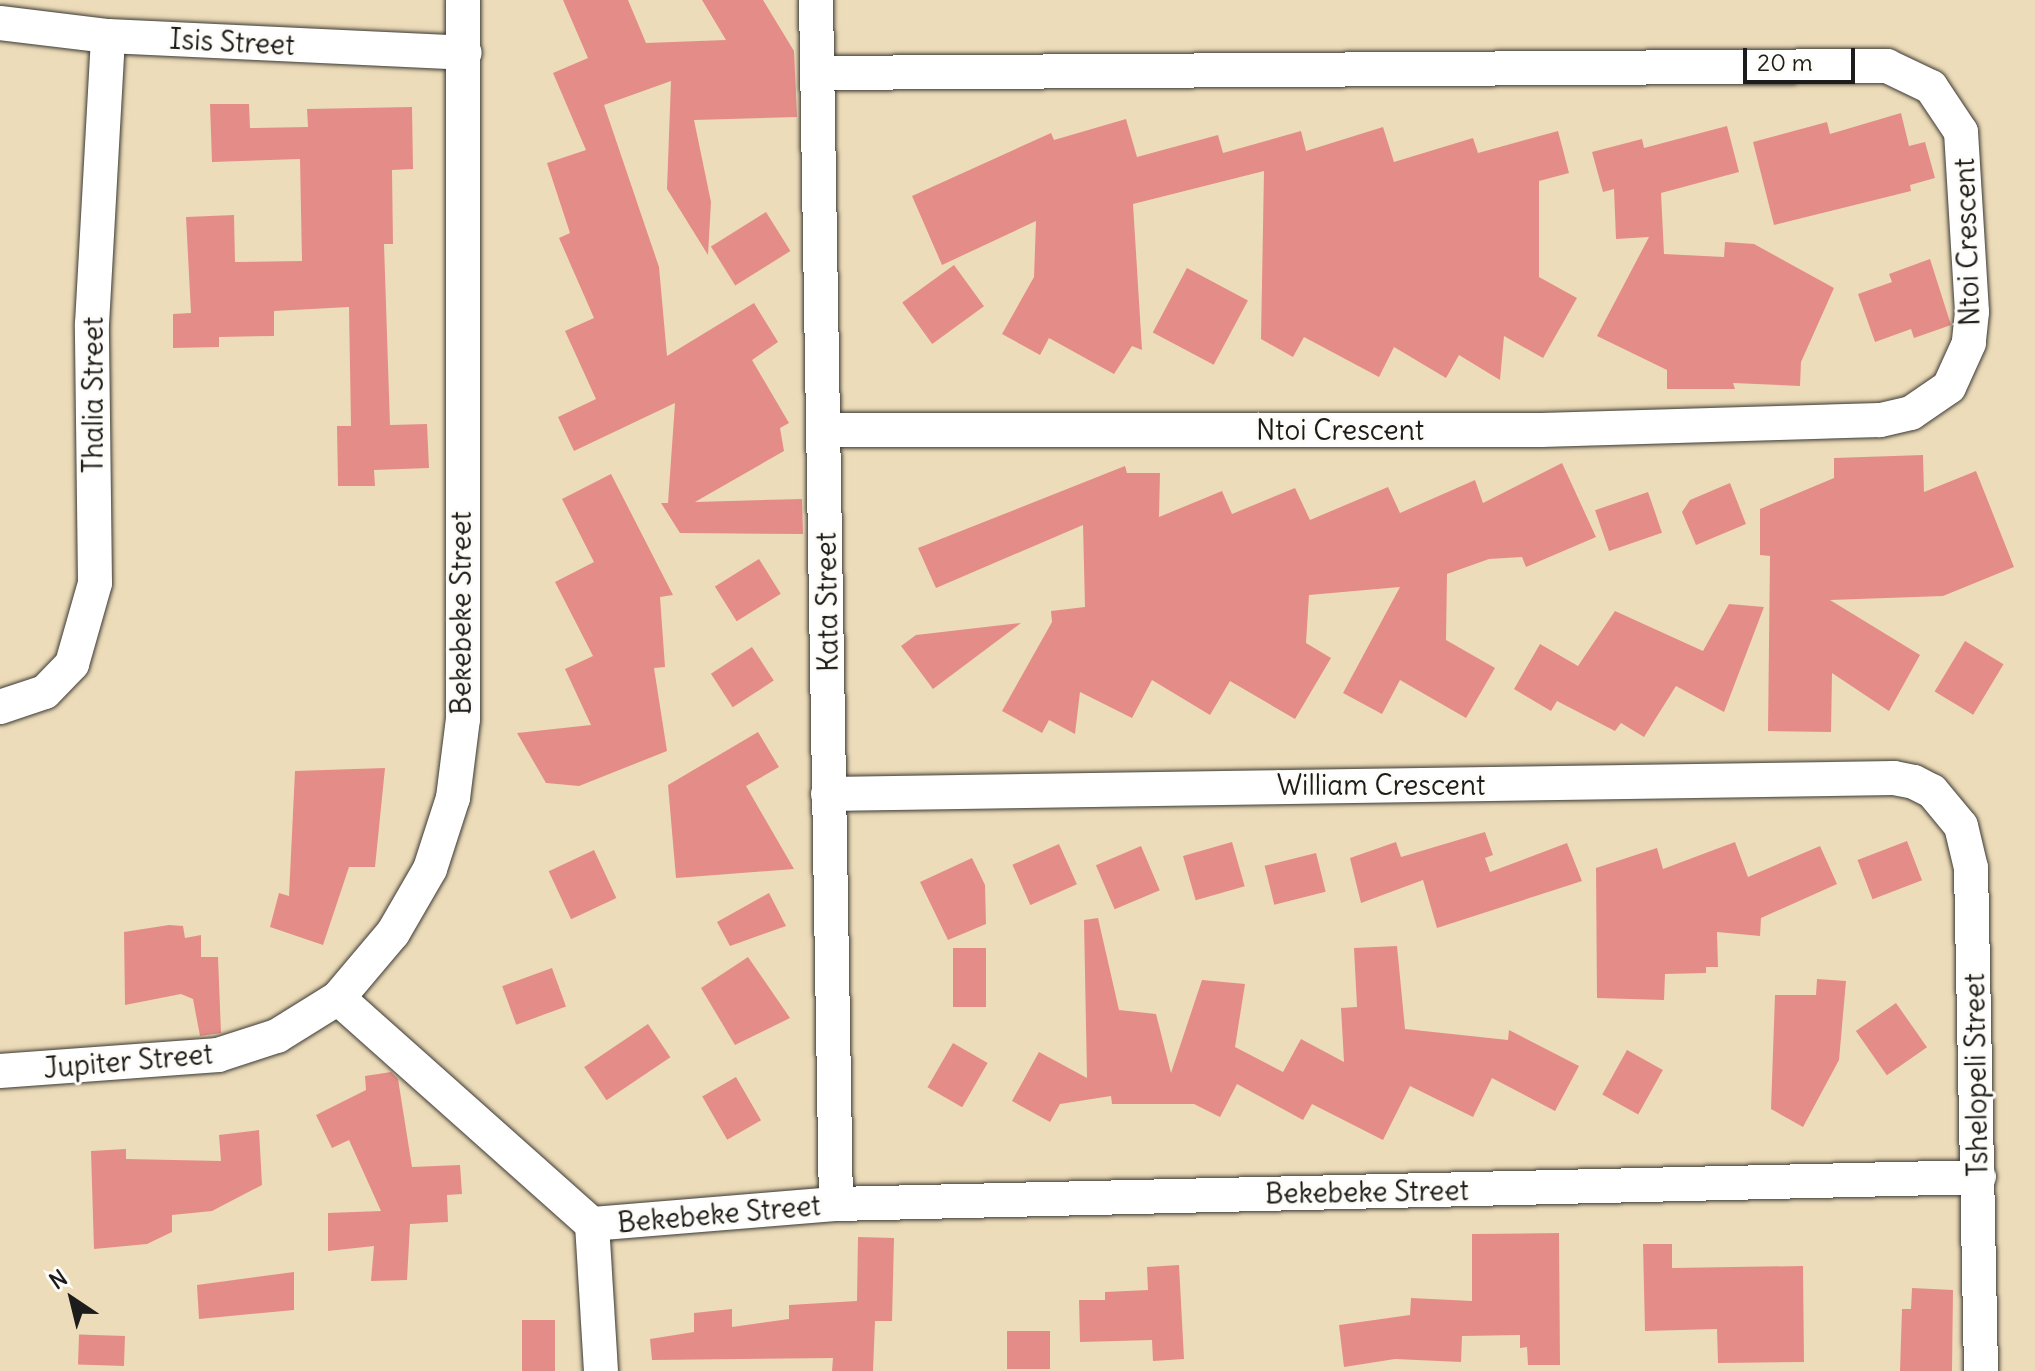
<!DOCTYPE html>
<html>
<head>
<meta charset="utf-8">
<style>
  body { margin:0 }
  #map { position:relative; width:2035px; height:1371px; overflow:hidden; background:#eddcb9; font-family:Delius,sans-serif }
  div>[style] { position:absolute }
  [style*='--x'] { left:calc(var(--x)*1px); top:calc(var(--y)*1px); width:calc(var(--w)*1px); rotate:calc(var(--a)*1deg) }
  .building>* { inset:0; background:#e48d88; transform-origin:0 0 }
  .roads { filter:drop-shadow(0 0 2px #3b3934) drop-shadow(0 0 2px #3b3934) }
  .minor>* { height:34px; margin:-17px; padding:0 17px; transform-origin:17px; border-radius:17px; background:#fff }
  span { translate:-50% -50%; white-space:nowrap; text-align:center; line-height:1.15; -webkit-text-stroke:6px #fdfcf7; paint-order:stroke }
  .street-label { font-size:28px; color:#1c1c1c }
  .north { position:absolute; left:32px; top:1259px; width:80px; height:80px; -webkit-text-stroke:6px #fdfcf7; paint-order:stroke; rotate:325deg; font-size:22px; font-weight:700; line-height:32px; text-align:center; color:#1c1c1c }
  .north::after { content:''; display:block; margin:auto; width:28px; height:36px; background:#1c1c1c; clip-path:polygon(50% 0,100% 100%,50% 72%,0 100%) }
  .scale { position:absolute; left:1743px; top:48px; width:112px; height:36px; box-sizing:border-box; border:4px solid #1c1c1c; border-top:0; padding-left:10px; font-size:24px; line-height:28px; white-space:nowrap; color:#1c1c1c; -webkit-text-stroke:6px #fdfcf7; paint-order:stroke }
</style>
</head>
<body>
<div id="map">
  <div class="building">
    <div style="clip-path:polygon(563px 0,628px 0,646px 43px,726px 40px,702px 0,763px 0,794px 51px,797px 117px,694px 120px,711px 202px,708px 255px,667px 189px,671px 81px,604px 105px,659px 267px,667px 356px,754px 303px,778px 342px,752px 360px,789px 423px,780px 428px,784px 451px,695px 502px,802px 499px,803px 534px,680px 533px,661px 503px,668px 503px,675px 403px,574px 451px,558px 417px,596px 399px,565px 331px,594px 318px,559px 238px,570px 233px,547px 163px,586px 150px,553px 73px,588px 58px)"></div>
    <div style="clip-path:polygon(210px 104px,249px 104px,250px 128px,308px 127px,307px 109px,412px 107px,413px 169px,392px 170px,393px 244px,384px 244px,390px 425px,427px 424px,429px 468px,374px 470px,375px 486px,338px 486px,337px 426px,351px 426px,349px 307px,274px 311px,274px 336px,219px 337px,219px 347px,173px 348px,173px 314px,191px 313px,186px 217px,234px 215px,235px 262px,302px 261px,300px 159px,212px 162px)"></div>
    <div style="clip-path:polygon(1901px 113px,1909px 146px,1925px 142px,1935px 178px,1910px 185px,1911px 191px,1774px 225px,1753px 142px,1827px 122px,1830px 134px)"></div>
    <div style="clip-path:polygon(1126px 119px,1137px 157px,1218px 135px,1223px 153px,1301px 131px,1306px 151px,1383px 127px,1394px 162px,1473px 138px,1478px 153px,1558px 131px,1569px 173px,1539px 181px,1539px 277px,1577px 298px,1543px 358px,1504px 336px,1500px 380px,1459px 355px,1446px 378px,1394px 347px,1379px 377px,1304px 337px,1293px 357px,1261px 339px,1264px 171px,1133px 204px,1142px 350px,1132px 346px,1114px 374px,1049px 338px,1040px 355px,1002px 334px,1034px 277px,1036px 221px,942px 265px,912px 196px,1051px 133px,1054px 140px)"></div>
    <div style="clip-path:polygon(1727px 126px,1739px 172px,1661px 193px,1664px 254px,1724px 257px,1725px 242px,1754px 244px,1834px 288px,1801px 362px,1800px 386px,1733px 383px,1735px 389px,1667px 389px,1667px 370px,1597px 336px,1649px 237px,1616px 239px,1614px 189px,1603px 192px,1592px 152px,1642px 139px,1644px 148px)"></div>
    <div style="left:766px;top:212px;width:46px;height:65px;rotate:58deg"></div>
    <div style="clip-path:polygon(1930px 259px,1951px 325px,1914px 338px,1911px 329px,1875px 342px,1858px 294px,1892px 282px,1889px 274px)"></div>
    <div style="left:954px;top:265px;width:51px;height:64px;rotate:54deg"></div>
    <div style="left:1187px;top:268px;width:69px;height:73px;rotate:28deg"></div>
    <div style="clip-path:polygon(1923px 455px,1924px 492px,1976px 471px,2014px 567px,1943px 596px,1830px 600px,1920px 655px,1889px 711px,1832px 673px,1831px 732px,1768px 731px,1770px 556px,1760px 555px,1760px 509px,1834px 478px,1834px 458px)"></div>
    <div style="clip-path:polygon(1562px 463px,1596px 537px,1526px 567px,1522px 557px,1489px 559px,1447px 574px,1446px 640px,1495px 668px,1466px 718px,1400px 680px,1382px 714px,1343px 693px,1400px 587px,1309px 595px,1306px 643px,1331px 658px,1295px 719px,1230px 681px,1210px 715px,1152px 680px,1132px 718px,1080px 692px,1075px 734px,1049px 720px,1042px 733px,1002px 711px,1052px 622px,1051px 611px,1085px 607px,1083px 525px,936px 588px,918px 548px,1125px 466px,1127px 473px,1160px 473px,1159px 517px,1222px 491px,1232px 514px,1295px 488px,1310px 520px,1388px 487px,1400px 513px,1475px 480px,1483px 503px)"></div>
    <div style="clip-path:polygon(611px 474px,673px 595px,660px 597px,665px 667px,654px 668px,667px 751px,579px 786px,546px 783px,517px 733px,591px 725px,565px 669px,593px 656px,555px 582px,594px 562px,562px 499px)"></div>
    <div style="clip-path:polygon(1730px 483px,1746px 524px,1696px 545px,1682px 512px,1690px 500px)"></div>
    <div style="left:1648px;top:492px;width:43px;height:56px;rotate:71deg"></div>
    <div style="left:759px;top:559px;width:41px;height:52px;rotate:58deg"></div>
    <div style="clip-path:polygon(1729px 604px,1764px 607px,1724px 712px,1676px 686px,1644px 737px,1621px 723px,1615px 731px,1557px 701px,1551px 711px,1514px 689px,1540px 644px,1578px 666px,1615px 611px,1703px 651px)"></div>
    <div style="clip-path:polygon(1021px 623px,933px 689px,901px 646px,916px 635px)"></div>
    <div style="left:1965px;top:641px;width:45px;height:59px;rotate:31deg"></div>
    <div style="left:752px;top:647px;width:40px;height:49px;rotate:57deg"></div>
    <div style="clip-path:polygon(758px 732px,779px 767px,746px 786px,794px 869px,676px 878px,668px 785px)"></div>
    <div style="clip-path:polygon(385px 768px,375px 867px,349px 867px,323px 945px,270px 927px,279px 893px,289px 896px,295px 771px)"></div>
    <div style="clip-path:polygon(1485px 832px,1493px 855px,1485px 858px,1490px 872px,1567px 843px,1582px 881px,1437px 928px,1423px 880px,1361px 903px,1350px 858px,1396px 842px,1401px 857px)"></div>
    <div style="left:1907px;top:841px;width:42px;height:53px;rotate:69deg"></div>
    <div style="left:1232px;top:842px;width:46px;height:51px;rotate:74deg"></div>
    <div style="clip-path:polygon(1735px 842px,1748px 877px,1820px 846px,1837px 884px,1761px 918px,1760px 936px,1717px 932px,1718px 967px,1706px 967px,1706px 973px,1665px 974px,1664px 1000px,1597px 998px,1596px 868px,1657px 848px,1663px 869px)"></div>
    <div style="left:1059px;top:844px;width:44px;height:51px;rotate:66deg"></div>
    <div style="left:1141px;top:846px;width:48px;height:49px;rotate:67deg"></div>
    <div style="left:594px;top:850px;width:53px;height:50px;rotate:65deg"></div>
    <div style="left:1316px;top:853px;width:40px;height:53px;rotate:76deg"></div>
    <div style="clip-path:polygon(972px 858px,985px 885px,986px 924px,948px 940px,920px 882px)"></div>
    <div style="clip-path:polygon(769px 893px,786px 926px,730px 946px,717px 922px)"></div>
    <div style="clip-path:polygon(1098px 918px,1119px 1010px,1156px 1014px,1171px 1073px,1202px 980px,1245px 984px,1235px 1047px,1283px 1072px,1301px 1039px,1344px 1062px,1341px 1008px,1357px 1007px,1354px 948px,1397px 946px,1405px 1029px,1508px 1040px,1509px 1030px,1579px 1066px,1555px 1111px,1492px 1078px,1473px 1117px,1410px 1086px,1383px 1140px,1312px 1104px,1303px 1120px,1237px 1084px,1220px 1117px,1194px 1104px,1112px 1104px,1111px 1096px,1060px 1104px,1050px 1122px,1012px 1101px,1039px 1052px,1087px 1078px,1084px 920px)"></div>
    <div style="clip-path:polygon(169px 925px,183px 926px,185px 938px,201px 935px,201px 957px,218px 957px,221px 1033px,200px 1036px,193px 999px,181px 994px,125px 1005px,124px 932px)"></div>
    <div style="left:953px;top:948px;width:33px;height:59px"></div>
    <div style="clip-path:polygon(748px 957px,790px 1018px,735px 1045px,701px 988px)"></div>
    <div style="left:552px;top:968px;width:41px;height:53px;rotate:70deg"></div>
    <div style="clip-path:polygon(1817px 979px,1846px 981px,1839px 1060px,1803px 1127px,1771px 1109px,1775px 995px,1816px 995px)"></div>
    <div style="left:1896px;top:1003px;width:54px;height:49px;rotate:55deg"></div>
    <div style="left:648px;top:1024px;width:40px;height:77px;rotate:56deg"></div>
    <div style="left:953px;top:1043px;width:40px;height:51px;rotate:30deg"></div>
    <div style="left:1627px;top:1050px;width:41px;height:51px;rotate:29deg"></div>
    <div style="clip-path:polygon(391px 1072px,398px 1079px,412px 1167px,460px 1165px,462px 1194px,447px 1195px,448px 1222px,410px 1224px,407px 1280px,371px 1281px,374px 1246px,328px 1251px,328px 1213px,381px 1211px,349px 1140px,332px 1148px,316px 1115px,366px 1090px,365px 1076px)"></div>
    <div style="left:736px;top:1077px;width:50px;height:39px;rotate:60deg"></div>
    <div style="clip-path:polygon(259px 1130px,262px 1185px,212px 1211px,172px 1215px,172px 1232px,147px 1244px,94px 1249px,91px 1151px,126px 1149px,126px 1159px,221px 1161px,219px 1135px)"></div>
    <div style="clip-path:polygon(1559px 1233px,1560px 1365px,1528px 1365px,1527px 1347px,1520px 1348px,1520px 1335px,1462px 1336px,1461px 1362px,1395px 1359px,1344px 1367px,1339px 1325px,1410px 1315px,1411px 1298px,1472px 1301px,1472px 1234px)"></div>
    <div style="clip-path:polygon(858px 1237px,894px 1238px,892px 1321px,875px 1321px,873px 1371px,832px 1371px,833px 1358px,652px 1360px,650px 1339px,694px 1332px,694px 1313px,732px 1309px,732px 1327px,789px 1319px,789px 1305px,857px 1301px)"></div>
    <div style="clip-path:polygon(1643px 1244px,1672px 1244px,1672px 1268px,1803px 1266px,1804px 1362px,1718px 1363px,1717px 1329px,1645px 1331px)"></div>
    <div style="clip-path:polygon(1179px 1265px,1184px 1359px,1153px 1361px,1152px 1340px,1080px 1342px,1079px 1300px,1105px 1300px,1105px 1292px,1148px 1290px,1147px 1267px)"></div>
    <div style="clip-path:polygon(294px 1272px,294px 1310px,199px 1319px,197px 1285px)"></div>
    <div style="clip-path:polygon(1912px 1288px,1953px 1290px,1952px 1371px,1900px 1371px,1902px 1309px,1911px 1309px)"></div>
    <div style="left:555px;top:1320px;width:51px;height:33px;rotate:90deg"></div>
    <div style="left:1007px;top:1331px;width:43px;height:38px"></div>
    <div style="left:125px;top:1336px;width:30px;height:46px;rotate:92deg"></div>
  </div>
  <div class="roads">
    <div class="minor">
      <div style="--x:816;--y:0;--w:1204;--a:89.05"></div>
      <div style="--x:0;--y:23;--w:109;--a:6.9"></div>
      <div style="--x:108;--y:36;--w:357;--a:2.7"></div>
      <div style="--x:818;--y:73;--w:1069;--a:-0.38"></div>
      <div style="--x:1887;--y:66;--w:49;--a:25.5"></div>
      <div style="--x:1931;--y:87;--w:54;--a:56.3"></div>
      <div style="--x:1961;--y:132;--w:180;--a:86.5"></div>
      <div style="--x:1972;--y:312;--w:31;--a:96"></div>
      <div style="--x:1969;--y:343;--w:48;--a:114.4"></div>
      <div style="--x:1949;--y:387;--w:46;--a:145.6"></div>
      <div style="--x:1911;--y:413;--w:32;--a:167"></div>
      <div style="--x:1880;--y:420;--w:339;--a:178.3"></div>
      <div style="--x:1541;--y:430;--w:716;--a:180"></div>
      <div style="--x:0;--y:707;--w:47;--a:-18.4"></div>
      <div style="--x:45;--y:692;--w:39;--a:-46"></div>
      <div style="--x:72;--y:664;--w:84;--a:-74.1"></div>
      <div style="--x:95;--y:583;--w:259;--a:-90.7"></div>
      <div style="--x:92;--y:324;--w:288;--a:-86.8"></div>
      <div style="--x:828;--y:794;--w:1066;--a:-0.86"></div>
      <div style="--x:1894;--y:778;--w:20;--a:11"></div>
      <div style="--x:1914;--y:782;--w:20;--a:27"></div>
      <div style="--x:1932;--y:791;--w:45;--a:50.4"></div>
      <div style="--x:1961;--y:826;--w:43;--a:76.6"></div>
      <div style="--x:1971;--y:868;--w:503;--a:88.86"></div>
      <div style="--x:338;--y:998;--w:340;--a:41.7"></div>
      <div style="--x:592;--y:1224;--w:245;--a:-4.7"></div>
      <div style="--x:836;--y:1204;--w:1143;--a:-1.35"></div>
      <div style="--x:0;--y:1071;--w:219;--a:-4.2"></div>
      <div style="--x:218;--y:1055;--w:62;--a:-17.9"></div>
      <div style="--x:277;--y:1036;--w:72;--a:-31.9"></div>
      <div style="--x:338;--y:998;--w:85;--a:-49.8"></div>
      <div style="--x:393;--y:933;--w:74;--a:-60"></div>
      <div style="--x:430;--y:869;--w:75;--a:-72.1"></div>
      <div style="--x:453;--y:798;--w:80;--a:-82.8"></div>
      <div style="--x:463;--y:719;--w:719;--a:-90"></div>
      <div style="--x:592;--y:1224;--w:147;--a:86.5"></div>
    </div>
  </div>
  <div class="street-label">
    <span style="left:232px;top:42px;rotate:3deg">Isis Street</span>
    <span style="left:1967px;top:242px;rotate:-92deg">Ntoi Crescent</span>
    <span style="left:93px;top:395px;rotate:-90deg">Thalia Street</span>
    <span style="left:1340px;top:430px">Ntoi Crescent</span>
    <span style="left:827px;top:602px;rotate:-91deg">Kata Street</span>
    <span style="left:461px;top:613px;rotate:-90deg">Bekebeke Street</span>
    <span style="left:1381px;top:785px">William Crescent</span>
    <span style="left:128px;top:1061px;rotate:-5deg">Jupiter Street</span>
    <span style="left:1976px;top:1075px;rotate:-91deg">Tshelopeli Street</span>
    <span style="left:1367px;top:1192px;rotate:-1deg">Bekebeke Street</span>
    <span style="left:719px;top:1214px;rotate:-5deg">Bekebeke Street</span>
  </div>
  <div class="north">N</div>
  <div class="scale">20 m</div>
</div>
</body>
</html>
